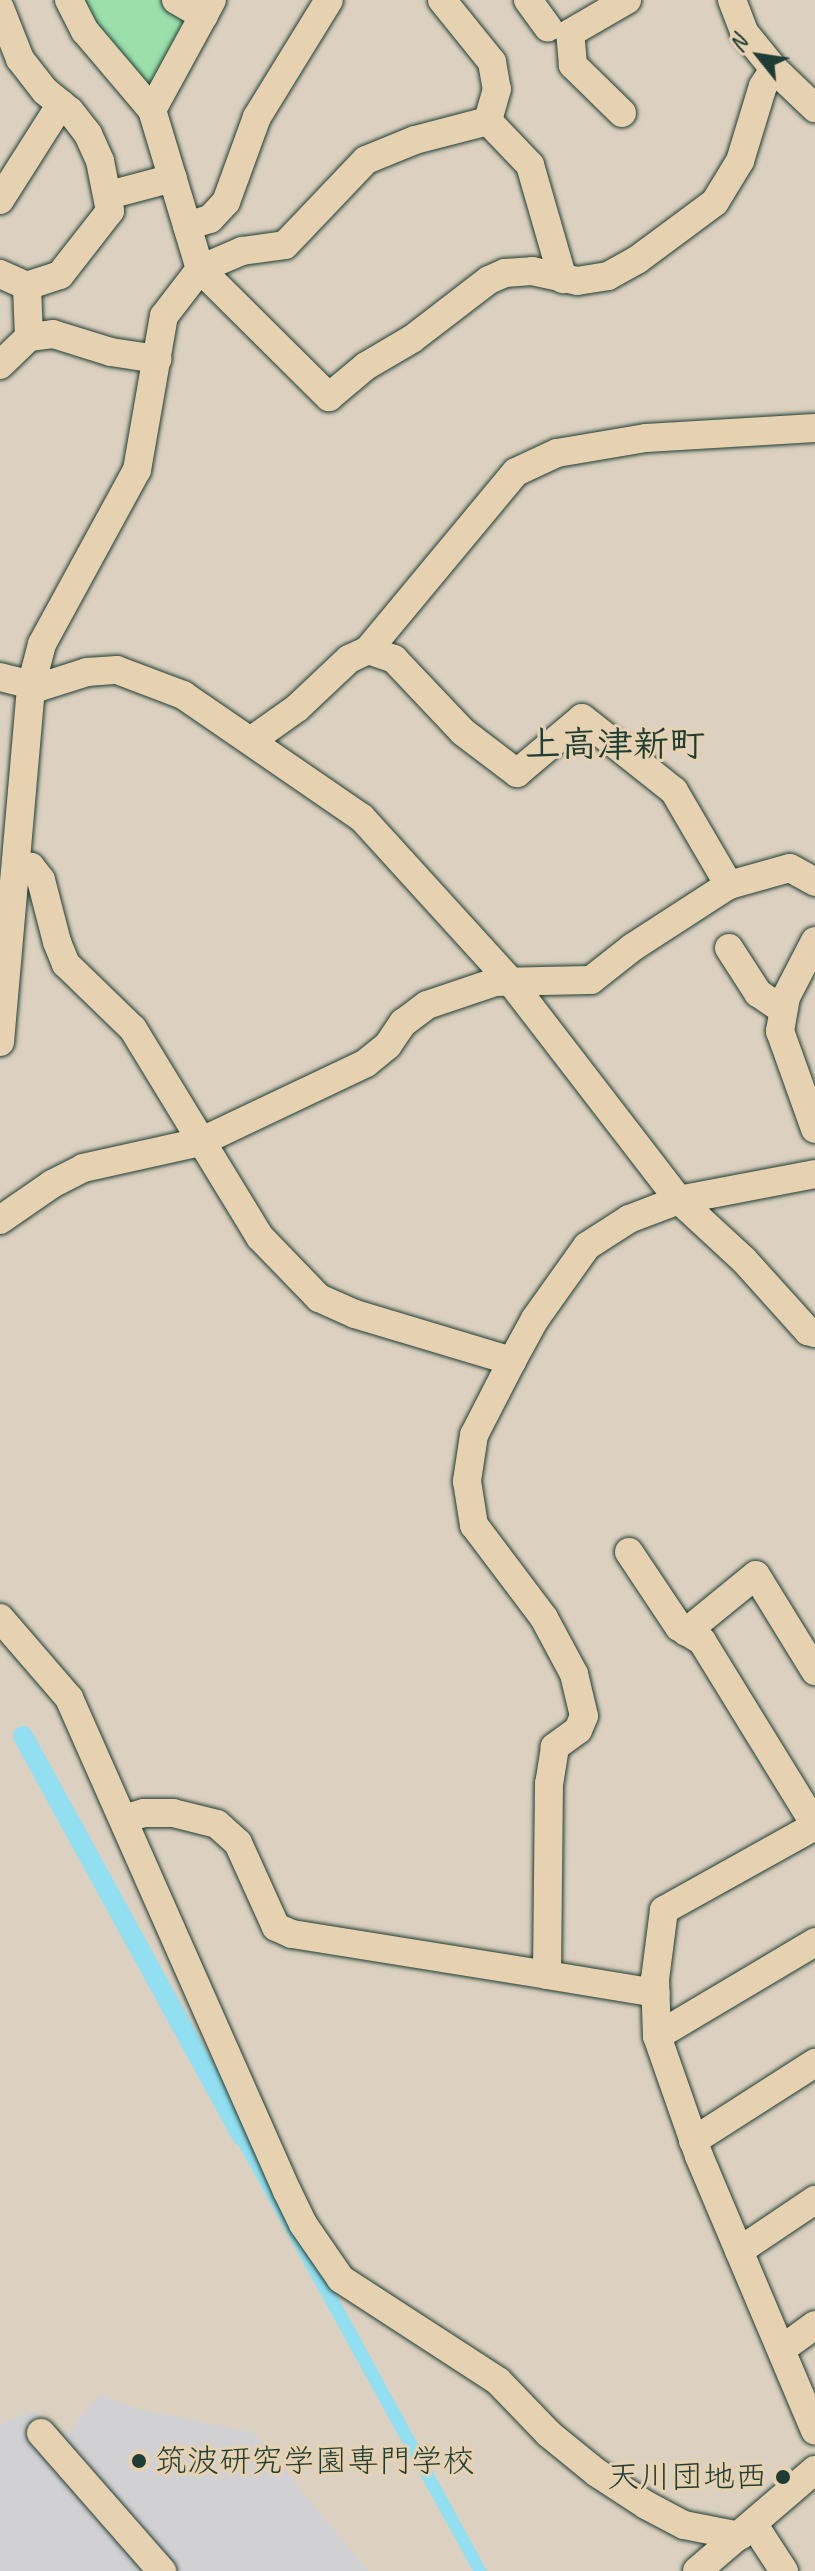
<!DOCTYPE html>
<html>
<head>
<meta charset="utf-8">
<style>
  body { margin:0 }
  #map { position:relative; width:815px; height:2571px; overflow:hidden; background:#dcd1c0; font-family:Caveat,"Klee One",sans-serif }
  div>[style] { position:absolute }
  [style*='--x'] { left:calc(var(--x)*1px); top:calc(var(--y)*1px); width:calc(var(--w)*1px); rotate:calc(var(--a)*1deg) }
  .built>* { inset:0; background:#d1d0d2 }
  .green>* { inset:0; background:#9bdfab }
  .water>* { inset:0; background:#91dff0 }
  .canal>* { height:20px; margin:-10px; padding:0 10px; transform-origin:10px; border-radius:10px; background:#91dff0 }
  .roads { filter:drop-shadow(0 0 2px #1f3d34) drop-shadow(0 0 2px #1f3d34) }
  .minor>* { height:28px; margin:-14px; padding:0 14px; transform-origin:14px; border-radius:14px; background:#e6d2b1 }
  .dots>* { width:22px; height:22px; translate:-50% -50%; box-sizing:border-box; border:4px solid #e6d2b1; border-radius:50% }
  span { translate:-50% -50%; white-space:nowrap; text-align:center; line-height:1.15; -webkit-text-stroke:6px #e6d2b1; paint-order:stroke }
  .poi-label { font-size:32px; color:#1f3d34 }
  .left { translate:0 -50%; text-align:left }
  .right { translate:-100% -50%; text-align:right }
  .quarter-label { font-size:36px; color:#1f3d34; font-weight:700 }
  .north { position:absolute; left:719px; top:16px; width:80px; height:80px; -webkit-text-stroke:6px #e6d2b1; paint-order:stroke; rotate:300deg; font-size:22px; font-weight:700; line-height:32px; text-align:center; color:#1f3d34 }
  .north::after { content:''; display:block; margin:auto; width:28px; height:36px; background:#1f3d34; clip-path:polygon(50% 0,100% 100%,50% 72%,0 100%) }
</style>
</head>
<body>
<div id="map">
  <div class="built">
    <div style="clip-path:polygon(99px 2394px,135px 2408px,254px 2433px,368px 2571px,0 2571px,0 2424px,33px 2410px,66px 2437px)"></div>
  </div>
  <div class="green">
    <div style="clip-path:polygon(78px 0,162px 0,196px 19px,156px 97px)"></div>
  </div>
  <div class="water">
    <div style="clip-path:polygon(236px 2110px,487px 2571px,473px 2571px,223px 2117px)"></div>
  </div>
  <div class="canal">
    <div style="--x:23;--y:1736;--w:456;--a:61.3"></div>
  </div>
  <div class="roads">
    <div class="minor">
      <div style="--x:69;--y:0;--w:35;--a:63"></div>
      <div style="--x:85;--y:31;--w:104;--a:49.7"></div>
      <div style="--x:152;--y:110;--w:166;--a:73.2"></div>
      <div style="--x:200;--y:269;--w:182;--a:44.8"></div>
      <div style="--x:329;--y:397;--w:48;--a:-40"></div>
      <div style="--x:366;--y:366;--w:53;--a:-30.4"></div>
      <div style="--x:412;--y:339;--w:97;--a:-37.5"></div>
      <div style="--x:489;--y:280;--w:17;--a:-24"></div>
      <div style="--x:505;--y:273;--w:27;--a:-4"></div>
      <div style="--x:532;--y:271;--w:46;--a:12.5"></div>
      <div style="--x:577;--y:281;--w:31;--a:-9"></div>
      <div style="--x:608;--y:276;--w:33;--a:-29"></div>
      <div style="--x:637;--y:260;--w:97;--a:-36.6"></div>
      <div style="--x:715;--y:202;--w:48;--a:-58.6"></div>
      <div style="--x:740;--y:161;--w:78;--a:-73"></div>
      <div style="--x:763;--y:86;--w:20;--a:-57"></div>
      <div style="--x:176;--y:0;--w:32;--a:30"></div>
      <div style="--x:442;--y:0;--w:80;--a:51.1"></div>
      <div style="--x:492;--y:62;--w:27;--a:80"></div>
      <div style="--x:497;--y:89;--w:33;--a:106"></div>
      <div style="--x:528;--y:0;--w:34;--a:54"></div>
      <div style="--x:732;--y:0;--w:34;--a:69"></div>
      <div style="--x:744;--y:32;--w:48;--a:51"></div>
      <div style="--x:774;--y:69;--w:57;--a:43.6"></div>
      <div style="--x:0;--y:8;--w:55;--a:68.6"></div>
      <div style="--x:20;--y:59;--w:41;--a:52"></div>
      <div style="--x:45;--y:91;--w:32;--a:39"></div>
      <div style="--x:70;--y:111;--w:29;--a:52"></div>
      <div style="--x:88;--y:134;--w:30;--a:66"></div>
      <div style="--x:100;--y:161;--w:51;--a:78.7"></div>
      <div style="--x:110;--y:211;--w:81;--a:128"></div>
      <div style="--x:60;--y:275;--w:35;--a:162"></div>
      <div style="--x:27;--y:286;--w:30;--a:-156"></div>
      <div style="--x:152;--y:110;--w:125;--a:-61.4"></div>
      <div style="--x:622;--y:113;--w:69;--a:-135.6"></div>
      <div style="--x:573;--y:65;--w:32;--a:-95"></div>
      <div style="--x:570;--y:33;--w:66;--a:-30.1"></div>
      <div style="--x:109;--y:195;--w:66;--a:-14.9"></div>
      <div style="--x:0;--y:200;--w:114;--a:-57.6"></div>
      <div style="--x:187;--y:226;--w:24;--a:-17"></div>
      <div style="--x:210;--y:219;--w:23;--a:-47"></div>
      <div style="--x:226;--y:202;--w:90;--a:-70"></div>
      <div style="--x:257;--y:117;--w:137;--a:-58.4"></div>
      <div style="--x:27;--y:286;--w:51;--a:87.8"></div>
      <div style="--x:0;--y:365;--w:40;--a:-44"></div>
      <div style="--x:29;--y:337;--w:24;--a:-7"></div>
      <div style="--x:53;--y:334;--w:61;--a:17.2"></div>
      <div style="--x:111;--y:352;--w:47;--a:8.7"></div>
      <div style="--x:368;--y:650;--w:231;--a:-50.3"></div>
      <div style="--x:516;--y:472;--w:45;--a:-24.9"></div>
      <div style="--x:557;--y:453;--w:90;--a:-9.6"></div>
      <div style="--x:646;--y:438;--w:169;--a:-3.4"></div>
      <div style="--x:0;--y:677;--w:41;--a:14"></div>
      <div style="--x:40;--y:687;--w:49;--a:-17.7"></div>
      <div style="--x:87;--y:672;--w:30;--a:-4"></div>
      <div style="--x:117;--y:670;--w:71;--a:20.7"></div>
      <div style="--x:183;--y:695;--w:217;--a:34.5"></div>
      <div style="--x:362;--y:818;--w:222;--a:47.7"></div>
      <div style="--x:511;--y:982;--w:275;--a:52.4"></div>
      <div style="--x:679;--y:1200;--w:138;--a:-10.8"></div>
      <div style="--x:252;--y:740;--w:55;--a:-35.4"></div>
      <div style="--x:297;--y:708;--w:71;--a:-43.3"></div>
      <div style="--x:349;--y:659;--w:21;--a:-25"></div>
      <div style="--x:368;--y:650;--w:28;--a:19"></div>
      <div style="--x:394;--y:659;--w:100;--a:46.6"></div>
      <div style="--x:463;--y:732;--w:68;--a:37.2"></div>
      <div style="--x:517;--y:773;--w:85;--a:-40.2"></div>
      <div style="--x:582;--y:718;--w:117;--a:38.4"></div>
      <div style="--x:674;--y:791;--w:109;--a:59.7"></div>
      <div style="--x:17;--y:865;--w:14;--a:8"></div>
      <div style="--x:31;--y:867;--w:16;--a:52"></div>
      <div style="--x:41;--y:880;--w:64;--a:75.5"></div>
      <div style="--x:57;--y:942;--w:24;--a:68"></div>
      <div style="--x:66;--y:964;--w:93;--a:44.1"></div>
      <div style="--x:133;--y:1029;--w:244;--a:58.6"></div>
      <div style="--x:260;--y:1237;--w:85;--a:46"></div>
      <div style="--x:319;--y:1298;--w:39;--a:24"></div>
      <div style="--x:355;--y:1314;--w:164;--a:16.7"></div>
      <div style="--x:512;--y:1361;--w:48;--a:-61.3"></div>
      <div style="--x:535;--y:1319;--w:90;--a:-54.5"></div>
      <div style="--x:587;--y:1246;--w:50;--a:-32.7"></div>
      <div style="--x:629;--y:1219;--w:53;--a:-20.8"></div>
      <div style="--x:679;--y:1200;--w:88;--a:42.7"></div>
      <div style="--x:744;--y:1260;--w:96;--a:48"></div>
      <div style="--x:808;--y:1331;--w:7;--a:16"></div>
      <div style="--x:815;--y:941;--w:63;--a:117.4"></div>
      <div style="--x:786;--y:997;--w:35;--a:100"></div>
      <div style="--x:780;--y:1031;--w:104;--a:70.3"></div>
      <div style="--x:729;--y:948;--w:54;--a:57.2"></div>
      <div style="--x:758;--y:993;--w:30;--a:34"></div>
      <div style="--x:0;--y:1042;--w:357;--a:-85"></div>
      <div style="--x:31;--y:686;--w:43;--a:-75.3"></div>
      <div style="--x:42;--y:644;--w:198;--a:-61.4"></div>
      <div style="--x:137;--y:470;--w:156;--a:-80.1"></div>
      <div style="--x:164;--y:316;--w:59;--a:-52.5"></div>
      <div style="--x:200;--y:269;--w:46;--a:-23.2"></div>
      <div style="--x:242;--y:251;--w:43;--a:-7.9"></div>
      <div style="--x:285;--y:245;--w:117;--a:-46.4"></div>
      <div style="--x:366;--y:160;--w:53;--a:-22.2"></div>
      <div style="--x:415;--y:140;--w:75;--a:-14.6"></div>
      <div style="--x:488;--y:121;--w:61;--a:46.3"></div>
      <div style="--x:530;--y:165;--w:119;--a:73.9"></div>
      <div style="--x:0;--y:1220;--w:63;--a:-34.7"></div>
      <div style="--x:52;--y:1184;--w:35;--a:-27"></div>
      <div style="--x:83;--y:1168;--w:120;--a:-12.5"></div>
      <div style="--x:200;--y:1142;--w:184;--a:-25.4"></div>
      <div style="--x:366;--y:1063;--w:28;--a:-39"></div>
      <div style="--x:388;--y:1045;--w:27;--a:-56"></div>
      <div style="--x:403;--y:1023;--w:30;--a:-37"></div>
      <div style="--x:427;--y:1005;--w:72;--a:-18.7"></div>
      <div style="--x:495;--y:982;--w:96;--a:-1.2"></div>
      <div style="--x:591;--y:980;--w:53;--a:-38.2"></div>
      <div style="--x:633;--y:947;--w:114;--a:-32.9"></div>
      <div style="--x:729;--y:885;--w:63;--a:-15.6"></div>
      <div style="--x:790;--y:868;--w:29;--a:29"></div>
      <div style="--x:512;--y:1361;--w:83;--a:117.2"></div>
      <div style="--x:474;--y:1435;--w:47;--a:98.7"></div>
      <div style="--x:467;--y:1481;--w:45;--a:81"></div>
      <div style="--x:474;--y:1525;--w:116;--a:53"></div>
      <div style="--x:544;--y:1618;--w:64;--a:61.8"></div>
      <div style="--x:574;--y:1674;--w:43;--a:76.6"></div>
      <div style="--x:584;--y:1716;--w:15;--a:113"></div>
      <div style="--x:578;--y:1730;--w:29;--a:144"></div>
      <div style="--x:555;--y:1747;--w:36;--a:99"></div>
      <div style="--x:549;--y:1783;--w:192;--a:90.6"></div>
      <div style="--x:547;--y:1975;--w:110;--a:9.4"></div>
      <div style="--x:629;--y:1552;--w:90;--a:56.3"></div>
      <div style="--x:679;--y:1627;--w:27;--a:31"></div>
      <div style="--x:702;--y:1641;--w:216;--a:58.4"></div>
      <div style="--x:0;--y:1618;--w:106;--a:49.2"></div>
      <div style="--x:69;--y:1698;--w:539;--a:66.15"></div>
      <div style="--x:287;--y:2191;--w:37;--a:64"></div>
      <div style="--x:303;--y:2224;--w:67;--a:55.4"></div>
      <div style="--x:341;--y:2279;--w:187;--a:33"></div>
      <div style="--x:498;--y:2381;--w:74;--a:46.1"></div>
      <div style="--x:549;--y:2434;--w:62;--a:39.1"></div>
      <div style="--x:597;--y:2473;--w:59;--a:33.1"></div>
      <div style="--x:646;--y:2505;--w:43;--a:27.8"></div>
      <div style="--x:684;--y:2525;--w:57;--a:11.1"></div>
      <div style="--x:686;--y:1632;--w:90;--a:-39.2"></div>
      <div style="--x:756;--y:1575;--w:113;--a:58.4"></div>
      <div style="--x:123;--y:1819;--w:22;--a:-16"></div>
      <div style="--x:144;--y:1813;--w:29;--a:0"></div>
      <div style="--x:173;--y:1813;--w:45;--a:14"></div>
      <div style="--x:217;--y:1824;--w:28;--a:42"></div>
      <div style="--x:238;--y:1843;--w:92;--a:65.7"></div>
      <div style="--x:276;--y:1927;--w:17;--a:24"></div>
      <div style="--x:292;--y:1934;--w:258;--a:9.1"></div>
      <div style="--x:815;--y:1826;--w:173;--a:150.9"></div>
      <div style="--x:664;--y:1910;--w:70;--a:97.4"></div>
      <div style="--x:655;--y:1979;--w:57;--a:88"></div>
      <div style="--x:657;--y:2036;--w:127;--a:70.7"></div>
      <div style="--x:699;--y:2156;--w:298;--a:67.1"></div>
      <div style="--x:657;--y:2036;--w:184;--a:-30.7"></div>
      <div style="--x:693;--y:2141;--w:145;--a:-32.6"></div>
      <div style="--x:739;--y:2251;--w:92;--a:-33.9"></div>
      <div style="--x:782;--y:2349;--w:41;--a:-36"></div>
      <div style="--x:41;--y:2433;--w:184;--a:48.8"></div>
      <div style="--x:754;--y:2525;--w:55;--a:56.9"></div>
      <div style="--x:697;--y:2571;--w:155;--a:-40.6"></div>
    </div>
  </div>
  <div class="dots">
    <div style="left:139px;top:2461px;background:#1f3d34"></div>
    <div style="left:783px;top:2477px;background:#1f3d34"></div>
  </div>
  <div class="poi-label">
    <span class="left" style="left:155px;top:2461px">筑波研究学園専門学校</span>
    <span class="right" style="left:767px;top:2477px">天川団地西</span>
  </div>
  <div class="quarter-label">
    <span style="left:615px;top:745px">上高津新町</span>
  </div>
  <div class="north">N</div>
</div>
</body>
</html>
